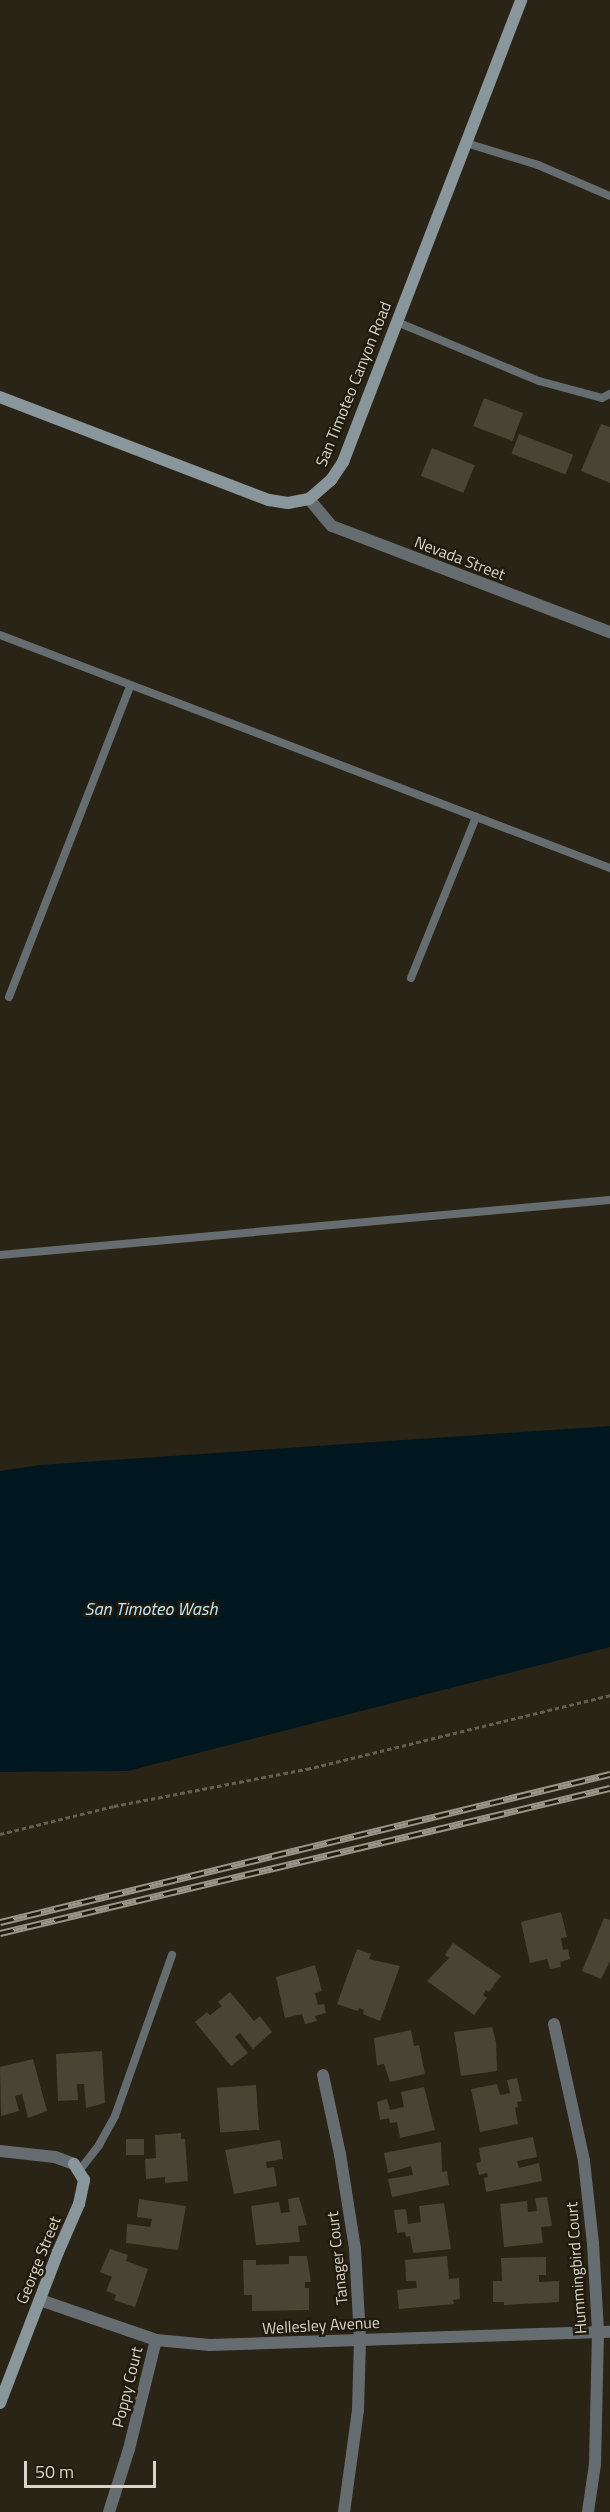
<!DOCTYPE html>
<html>
<head>
<meta charset="utf-8">
<style>
  body { margin:0 }
  #map { position:relative; width:610px; height:2512px; overflow:hidden; background:#2a2417; font-family:"Titillium Web",sans-serif }
  div>[style] { position:absolute }
  [style*='--x'] { left:calc(var(--x)*1px); top:calc(var(--y)*1px); width:calc(var(--w)*1px); rotate:calc(var(--a)*1deg) }
  .water>* { inset:0; background:#011720 }
  .building>* { inset:0; background:#4a4435; transform-origin:0 0 }
  .path>* { height:3px; margin-top:-1.5px; transform-origin:0; background:repeating-linear-gradient(90deg,#645f53 0 4.5px,transparent 0 7.5px) }
  .lane>* { height:8px; margin:-4px; padding:0 4px; transform-origin:4px; border-radius:4px; background:#656d71 }
  .street>* { height:12px; margin:-6px; padding:0 6px; transform-origin:6px; border-radius:6px; background:#656d71 }
  .secondary>* { height:12px; margin:-6px; padding:0 6px; transform-origin:6px; border-radius:6px; background:#89969c }
  .rail>* { height:7px; margin-top:-3.5px; transform-origin:0; background:repeating-linear-gradient(90deg,#211b0d 0 14px,#99958a 0 28px); box-sizing:border-box; border-block:2px solid #99958a }
  span { translate:-50% -50%; white-space:nowrap; text-align:center; line-height:1.15; -webkit-text-stroke:5px #211b0d; paint-order:stroke }
  .street-label { font-size:16px; color:#d8d5cc }
  .water-label { font-size:18px; color:#beeafe; font-style:italic }
  .scale { position:absolute; left:24px; top:2461px; width:132px; height:27px; box-sizing:border-box; border:3px solid #d8d5cc; border-top:0; padding-left:8px; font-size:18px; line-height:21px; white-space:nowrap; color:#d8d5cc; -webkit-text-stroke:4px #211b0d; paint-order:stroke }
</style>
</head>
<body>
<div id="map">
  <div class="water">
    <div style="clip-path:polygon(610px 1426px,610px 1647px,128px 1771px,0 1772px,0 1471px,40px 1465px)"></div>
  </div>
  <div class="building">
    <div style="left:484px;top:398px;width:42px;height:30px;rotate:21deg"></div>
    <div style="clip-path:polygon(601px 424px,610px 427px,610px 483px,581px 471px)"></div>
    <div style="left:519px;top:434px;width:58px;height:21px;rotate:21deg"></div>
    <div style="left:432px;top:448px;width:46px;height:30px;rotate:22deg"></div>
    <div style="clip-path:polygon(561px 1912px,567px 1937px,561px 1938px,563px 1950px,568px 1949px,570px 1959px,560px 1962px,561px 1967px,550px 1969px,547px 1959px,530px 1963px,521px 1922px)"></div>
    <div style="clip-path:polygon(604px 1918px,610px 1920px,610px 1961px,601px 1979px,582px 1971px)"></div>
    <div style="clip-path:polygon(453px 1943px,501px 1976px,489px 1992px,486px 1990px,483px 1995px,487px 1998px,474px 2015px,427px 1981px,449px 1958px,445px 1955px)"></div>
    <div style="clip-path:polygon(357px 1949px,371px 1954px,369px 1959px,400px 1966px,380px 2021px,363px 2014px,364px 2010px,359px 2008px,358px 2011px,337px 2004px)"></div>
    <div style="clip-path:polygon(315px 1965px,322px 1991px,315px 1993px,318px 2005px,324px 2004px,326px 2013px,315px 2016px,317px 2021px,305px 2024px,302px 2014px,285px 2018px,276px 1977px)"></div>
    <div style="clip-path:polygon(230px 1992px,254px 2021px,260px 2016px,272px 2032px,253px 2049px,240px 2033px,235px 2037px,248px 2053px,231px 2066px,195px 2022px,207px 2012px,210px 2015px,222px 2006px,218px 2002px)"></div>
    <div style="clip-path:polygon(492px 2027px,496px 2042px,497px 2071px,461px 2076px,454px 2032px)"></div>
    <div style="clip-path:polygon(411px 2030px,414px 2046px,419px 2045px,425px 2074px,390px 2082px,384px 2064px,377px 2065px,374px 2038px)"></div>
    <div style="clip-path:polygon(102px 2051px,105px 2103px,86px 2108px,84px 2084px,77px 2084px,78px 2100px,58px 2101px,56px 2054px)"></div>
    <div style="clip-path:polygon(33px 2059px,47px 2111px,28px 2118px,22px 2094px,15px 2096px,19px 2111px,1px 2116px,0 2067px)"></div>
    <div style="clip-path:polygon(517px 2078px,522px 2101px,517px 2102px,518px 2107px,515px 2108px,518px 2124px,480px 2132px,471px 2089px,497px 2084px,500px 2095px,510px 2093px,507px 2080px)"></div>
    <div style="left:256px;top:2085px;width:45px;height:39px;rotate:86deg"></div>
    <div style="clip-path:polygon(424px 2087px,435px 2130px,400px 2138px,397px 2122px,390px 2123px,389px 2118px,380px 2120px,377px 2102px,387px 2099px,390px 2110px,404px 2107px,401px 2092px)"></div>
    <div style="clip-path:polygon(181px 2133px,181px 2139px,185px 2139px,188px 2181px,165px 2183px,165px 2177px,146px 2179px,145px 2159px,156px 2158px,155px 2135px)"></div>
    <div style="clip-path:polygon(533px 2137px,537px 2157px,517px 2161px,519px 2168px,539px 2163px,542px 2181px,486px 2192px,484px 2178px,488px 2177px,487px 2173px,479px 2175px,476px 2163px,481px 2162px,479px 2148px)"></div>
    <div style="left:144px;top:2139px;width:16px;height:18px;rotate:90deg"></div>
    <div style="clip-path:polygon(280px 2140px,283px 2159px,266px 2162px,267px 2168px,274px 2167px,277px 2186px,234px 2194px,225px 2150px)"></div>
    <div style="clip-path:polygon(441px 2142px,442px 2172px,447px 2171px,449px 2185px,392px 2197px,388px 2179px,413px 2175px,411px 2166px,388px 2173px,384px 2153px)"></div>
    <div style="clip-path:polygon(299px 2197px,307px 2225px,298px 2226px,300px 2242px,256px 2245px,251px 2206px,279px 2202px,281px 2213px,290px 2212px,288px 2199px)"></div>
    <div style="clip-path:polygon(547px 2197px,552px 2226px,541px 2227px,543px 2243px,504px 2247px,500px 2204px,527px 2201px,528px 2212px,537px 2211px,535px 2198px)"></div>
    <div style="clip-path:polygon(139px 2199px,186px 2206px,178px 2250px,126px 2243px,127px 2224px,150px 2227px,152px 2219px,137px 2217px)"></div>
    <div style="clip-path:polygon(444px 2203px,451px 2249px,413px 2253px,410px 2236px,406px 2237px,405px 2232px,397px 2233px,394px 2210px,406px 2209px,408px 2224px,421px 2222px,419px 2206px)"></div>
    <div style="clip-path:polygon(110px 2249px,128px 2255px,126px 2261px,148px 2269px,135px 2307px,114px 2300px,116px 2295px,106px 2291px,112px 2277px,100px 2272px)"></div>
    <div style="clip-path:polygon(289px 2256px,307px 2256px,311px 2282px,305px 2282px,305px 2288px,309px 2288px,309px 2310px,252px 2311px,252px 2295px,244px 2295px,243px 2260px,256px 2260px,256px 2265px,289px 2264px)"></div>
    <div style="clip-path:polygon(447px 2256px,449px 2279px,459px 2278px,460px 2299px,453px 2300px,454px 2304px,399px 2309px,397px 2290px,417px 2288px,416px 2281px,406px 2281px,405px 2260px)"></div>
    <div style="clip-path:polygon(546px 2257px,546px 2275px,539px 2275px,539px 2282px,559px 2281px,559px 2302px,504px 2305px,504px 2302px,493px 2302px,493px 2281px,502px 2281px,501px 2258px)"></div>
  </div>
  <div class="path">
    <div style="--x:0;--y:1834;--w:117;--a:-13.8"></div>
    <div style="--x:114;--y:1806;--w:197;--a:-10.9"></div>
    <div style="--x:307;--y:1769;--w:312;--a:-13.7"></div>
  </div>
  <div class="lane">
    <div style="--x:466;--y:143;--w:75;--a:17"></div>
    <div style="--x:538;--y:165;--w:78;--a:23.3"></div>
    <div style="--x:397;--y:322;--w:154;--a:22.6"></div>
    <div style="--x:539;--y:381;--w:65;--a:15.1"></div>
    <div style="--x:602;--y:398;--w:9;--a:-27"></div>
    <div style="--x:0;--y:635;--w:653;--a:20.91"></div>
    <div style="--x:411;--y:978;--w:174;--a:-68"></div>
    <div style="--x:9;--y:997;--w:334;--a:-68.7"></div>
    <div style="--x:0;--y:1255;--w:612;--a:-5.15"></div>
    <div style="--x:79;--y:2171;--w:33;--a:-52"></div>
    <div style="--x:99;--y:2145;--w:33;--a:-61"></div>
    <div style="--x:115;--y:2116;--w:171;--a:-70.5"></div>
  </div>
  <div class="street">
    <div style="--x:309;--y:499;--w:35;--a:50"></div>
    <div style="--x:332;--y:526;--w:298;--a:20.9"></div>
    <div style="--x:554;--y:2024;--w:140;--a:77.6"></div>
    <div style="--x:584;--y:2161;--w:83;--a:83.8"></div>
    <div style="--x:593;--y:2244;--w:88;--a:86.7"></div>
    <div style="--x:598;--y:2332;--w:132;--a:91.3"></div>
    <div style="--x:595;--y:2464;--w:49;--a:98.3"></div>
    <div style="--x:323;--y:2075;--w:81;--a:77.9"></div>
    <div style="--x:340;--y:2154;--w:96;--a:81"></div>
    <div style="--x:355;--y:2249;--w:90;--a:86.8"></div>
    <div style="--x:360;--y:2339;--w:71;--a:91.6"></div>
    <div style="--x:358;--y:2410;--w:103;--a:97.8"></div>
    <div style="--x:0;--y:2151;--w:55;--a:6.2"></div>
    <div style="--x:55;--y:2157;--w:20;--a:20"></div>
    <div style="--x:40;--y:2300;--w:123;--a:19"></div>
    <div style="--x:156;--y:2340;--w:54;--a:5.3"></div>
    <div style="--x:210;--y:2345;--w:400;--a:-1.9"></div>
    <div style="--x:109;--y:2512;--w:66;--a:-72.4"></div>
    <div style="--x:129;--y:2449;--w:112;--a:-76.1"></div>
  </div>
  <div class="secondary">
    <div style="--x:0;--y:397;--w:288;--a:21"></div>
    <div style="--x:269;--y:500;--w:19;--a:9"></div>
    <div style="--x:288;--y:503;--w:21;--a:-11"></div>
    <div style="--x:309;--y:499;--w:29;--a:-41"></div>
    <div style="--x:331;--y:480;--w:22;--a:-56"></div>
    <div style="--x:343;--y:462;--w:495;--a:-68.9"></div>
    <div style="--x:0;--y:2403;--w:162;--a:-69"></div>
    <div style="--x:58;--y:2252;--w:52;--a:-66.4"></div>
    <div style="--x:79;--y:2204;--w:25;--a:-78"></div>
    <div style="--x:84;--y:2180;--w:19;--a:-122"></div>
  </div>
  <div class="rail">
    <div style="--x:0;--y:1922;--w:628;--a:-13.64"></div>
    <div style="--x:0;--y:1933;--w:627;--a:-13.37"></div>
  </div>
  <div class="street-label">
    <span style="left:353px;top:384px;rotate:-68deg">San Timoteo Canyon Road</span>
    <span style="left:460px;top:558px;rotate:21deg">Nevada Street</span>
    <span style="left:337px;top:2258px;rotate:-96deg">Tanager Court</span>
    <span style="left:38px;top:2260px;rotate:-68deg">George Street</span>
    <span style="left:576px;top:2268px;rotate:-94deg">Hummingbird Court</span>
    <span style="left:321px;top:2325px;rotate:-3deg">Wellesley Avenue</span>
    <span style="left:127px;top:2387px;rotate:-76deg">Poppy Court</span>
  </div>
  <div class="water-label">
    <span style="left:151px;top:1609px">San Timoteo Wash</span>
  </div>
  <div class="scale">50 m</div>
</div>
</body>
</html>
